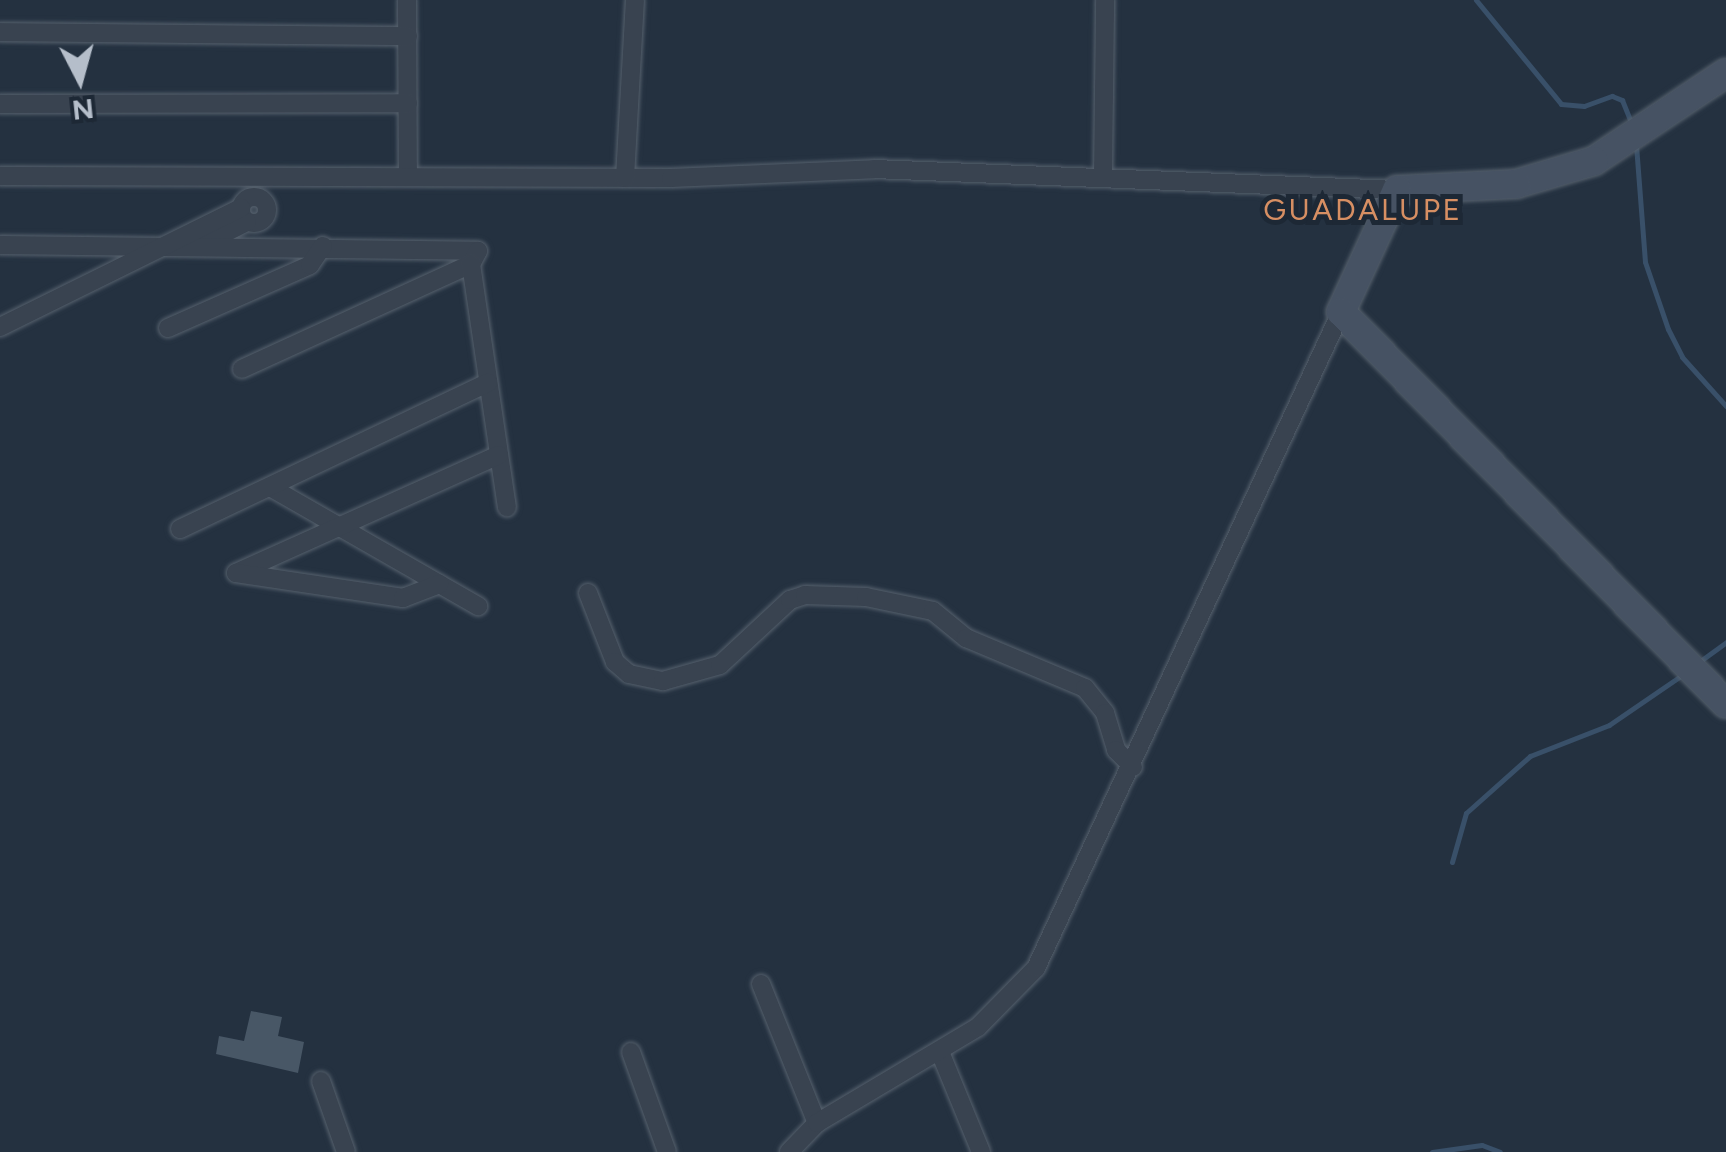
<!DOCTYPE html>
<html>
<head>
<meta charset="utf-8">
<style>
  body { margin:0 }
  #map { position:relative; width:1726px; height:1152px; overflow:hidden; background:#243140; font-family:Figtree,sans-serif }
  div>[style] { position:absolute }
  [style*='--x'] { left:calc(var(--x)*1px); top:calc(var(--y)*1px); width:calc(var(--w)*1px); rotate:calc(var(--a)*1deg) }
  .stream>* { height:5px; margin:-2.5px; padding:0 2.5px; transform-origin:2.5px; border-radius:2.5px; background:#395069 }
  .building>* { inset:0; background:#485766 }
  .roads { filter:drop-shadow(0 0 2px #56616d) drop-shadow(0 0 2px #56616d) }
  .street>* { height:18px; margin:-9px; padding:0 9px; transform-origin:9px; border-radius:9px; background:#394350 }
  .street>.ring { margin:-9px; padding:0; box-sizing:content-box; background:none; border:18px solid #394350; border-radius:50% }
  .secondary>* { height:28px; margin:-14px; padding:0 14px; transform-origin:14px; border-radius:14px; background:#465263 }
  span { translate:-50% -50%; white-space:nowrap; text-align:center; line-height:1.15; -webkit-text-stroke:10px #1d2835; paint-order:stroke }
  .quarter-label { font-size:30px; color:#d78f63; letter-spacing:2.5px }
  .north { position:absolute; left:30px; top:30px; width:100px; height:100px; -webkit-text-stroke:8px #1d2835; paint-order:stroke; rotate:174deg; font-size:28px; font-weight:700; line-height:40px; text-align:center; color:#b5beca }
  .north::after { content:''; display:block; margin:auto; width:35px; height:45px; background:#b5beca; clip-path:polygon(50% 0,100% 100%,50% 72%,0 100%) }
</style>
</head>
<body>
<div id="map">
  <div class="stream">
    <div style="--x:1476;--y:0;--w:134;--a:50.7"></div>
    <div style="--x:1561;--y:104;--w:23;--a:5"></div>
    <div style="--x:1584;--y:106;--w:30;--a:-20"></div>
    <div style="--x:1612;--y:96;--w:11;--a:22"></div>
    <div style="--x:1622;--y:100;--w:22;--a:68"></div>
    <div style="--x:1636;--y:145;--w:117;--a:85.6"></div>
    <div style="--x:1645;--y:262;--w:71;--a:71.1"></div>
    <div style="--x:1668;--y:329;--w:31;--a:63"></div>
    <div style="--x:1682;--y:357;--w:66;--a:48.1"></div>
    <div style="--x:1703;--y:659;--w:29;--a:-36"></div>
    <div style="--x:1452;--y:862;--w:51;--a:-74.1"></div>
    <div style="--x:1466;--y:813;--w:86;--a:-41.7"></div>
    <div style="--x:1530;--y:756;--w:85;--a:-21.4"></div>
    <div style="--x:1609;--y:725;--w:85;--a:-34.4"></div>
    <div style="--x:1432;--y:1152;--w:50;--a:-8"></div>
    <div style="--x:1482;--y:1145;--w:19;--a:21"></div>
  </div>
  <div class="building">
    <div style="clip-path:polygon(251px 1011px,282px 1017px,278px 1036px,304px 1042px,298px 1073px,216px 1054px,219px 1036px,244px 1041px)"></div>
  </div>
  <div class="roads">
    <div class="street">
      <div style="--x:407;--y:0;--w:177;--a:89.7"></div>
      <div style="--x:0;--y:32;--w:408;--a:0.6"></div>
      <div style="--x:0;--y:104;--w:408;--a:-0.1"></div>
      <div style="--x:1103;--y:174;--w:174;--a:-89.3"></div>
      <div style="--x:0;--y:176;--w:671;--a:0.17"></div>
      <div style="--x:671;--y:178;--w:203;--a:-2.5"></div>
      <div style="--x:874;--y:169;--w:523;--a:2.3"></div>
      <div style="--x:625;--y:178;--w:178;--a:-86.8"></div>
      <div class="ring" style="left:241px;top:197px;width:8px;height:8px"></div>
      <div style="--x:203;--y:244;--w:49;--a:-26.6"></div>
      <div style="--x:0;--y:245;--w:478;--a:0.7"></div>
      <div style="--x:478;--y:251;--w:15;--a:118"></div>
      <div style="--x:471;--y:264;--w:252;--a:155.4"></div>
      <div style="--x:471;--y:264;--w:246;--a:81.6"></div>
      <div style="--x:0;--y:327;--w:269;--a:-26.3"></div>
      <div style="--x:168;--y:328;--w:155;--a:-23.9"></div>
      <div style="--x:310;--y:265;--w:23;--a:-56"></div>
      <div style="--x:270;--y:487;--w:240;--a:29.8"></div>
      <div style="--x:180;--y:529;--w:341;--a:-25.4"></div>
      <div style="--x:236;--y:573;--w:288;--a:-24.2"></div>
      <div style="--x:236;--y:573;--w:169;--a:8.5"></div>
      <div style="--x:403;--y:598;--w:39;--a:-21"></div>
      <div style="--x:588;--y:593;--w:74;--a:68.6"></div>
      <div style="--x:615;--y:662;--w:18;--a:41"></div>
      <div style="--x:629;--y:674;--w:35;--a:12"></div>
      <div style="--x:663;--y:681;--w:59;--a:-15.7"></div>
      <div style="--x:720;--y:665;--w:96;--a:-42.9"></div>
      <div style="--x:790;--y:600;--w:16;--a:-18"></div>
      <div style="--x:805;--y:595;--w:61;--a:1.9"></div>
      <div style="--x:866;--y:597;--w:68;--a:11.8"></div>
      <div style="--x:933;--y:611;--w:43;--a:39.3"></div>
      <div style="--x:966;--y:638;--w:129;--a:22.8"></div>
      <div style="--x:1085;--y:688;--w:32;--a:51"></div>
      <div style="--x:1105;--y:713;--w:39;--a:73"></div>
      <div style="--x:1116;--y:750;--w:24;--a:45"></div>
      <div style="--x:761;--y:984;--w:150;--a:68.1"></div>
      <div style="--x:631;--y:1052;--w:106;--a:70.2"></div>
      <div style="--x:940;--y:1052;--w:108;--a:67.7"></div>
      <div style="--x:321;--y:1081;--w:75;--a:70.6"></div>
      <div style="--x:789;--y:1152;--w:40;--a:-46"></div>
      <div style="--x:817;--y:1123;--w:187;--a:-30.8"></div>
      <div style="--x:978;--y:1027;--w:83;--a:-45.5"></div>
      <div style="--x:1036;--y:968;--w:723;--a:-65.06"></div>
    </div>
    <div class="secondary">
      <div style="--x:1726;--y:73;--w:159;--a:146.3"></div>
      <div style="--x:1594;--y:161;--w:81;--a:163.6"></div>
      <div style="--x:1516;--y:184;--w:119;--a:177.1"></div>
      <div style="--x:1397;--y:190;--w:134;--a:114.7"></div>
      <div style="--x:1341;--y:312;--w:549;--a:45.52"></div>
    </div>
  </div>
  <div class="quarter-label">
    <span style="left:1363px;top:210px">GUADALUPE</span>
  </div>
  <div class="north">N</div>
</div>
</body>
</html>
